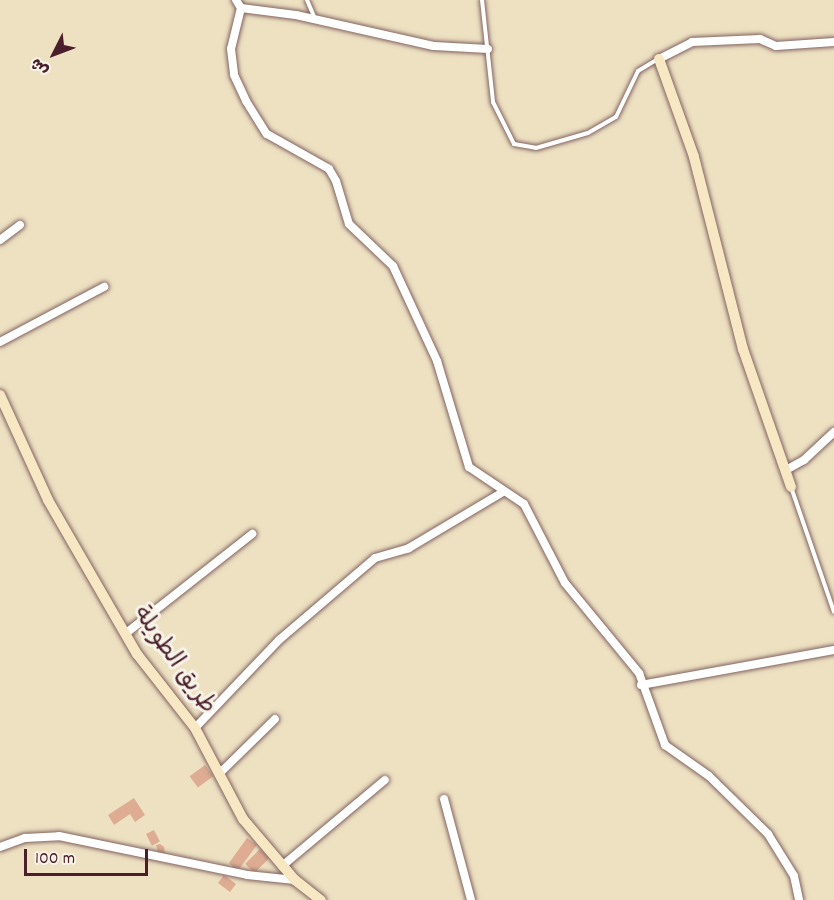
<!DOCTYPE html>
<html>
<head>
<meta charset="utf-8">
<style>
  body { margin:0 }
  #map { position:relative; width:834px; height:900px; overflow:hidden; background:#ede1c2; font-family:Dekko,"Playpen Sans Arabic",sans-serif }
  div>[style] { position:absolute }
  [style*='--x'] { left:calc(var(--x)*1px); top:calc(var(--y)*1px); width:calc(var(--w)*1px); rotate:calc(var(--a)*1deg) }
  .building>* { inset:0; background:#ddac92; transform-origin:0 0 }
  .roads { filter:drop-shadow(0 0 2px #836360) drop-shadow(0 0 2px #836360) }
  .lane>* { height:4px; margin:-2px; padding:0 2px; transform-origin:2px; border-radius:2px; background:#fff }
  .street>* { height:8px; margin:-4px; padding:0 4px; transform-origin:4px; border-radius:4px; background:#fff }
  .secondary>* { height:10px; margin:-5px; padding:0 5px; transform-origin:5px; border-radius:5px; background:#f7e8c3 }
  span { translate:-50% -50%; white-space:nowrap; text-align:center; line-height:1.15; -webkit-text-stroke:6px #f7f3e8; paint-order:stroke }
  .street-label { font-size:24px; color:#4a1f2b }
  .north { position:absolute; left:24px; top:24px; width:60px; height:60px; -webkit-text-stroke:4px #f7f3e8; paint-order:stroke; rotate:228deg; font-size:16px; font-weight:700; line-height:24px; text-align:center; color:#4a1f2b }
  .north::after { content:''; display:block; margin:auto; width:21px; height:27px; background:#4a1f2b; clip-path:polygon(50% 0,100% 100%,50% 72%,0 100%) }
  .scale { position:absolute; left:24px; top:849px; width:124px; height:27px; box-sizing:border-box; border:3px solid #4a1f2b; border-top:0; padding-left:8px; font-size:18px; line-height:21px; white-space:nowrap; color:#4a1f2b; -webkit-text-stroke:4px #f7f3e8; paint-order:stroke }
</style>
</head>
<body>
<div id="map">
  <div class="building">
    <div style="left:205px;top:765px;width:14px;height:19px;rotate:54deg"></div>
    <div style="clip-path:polygon(134px 798px,145px 815px,135px 822px,130px 814px,114px 825px,108px 815px)"></div>
    <div style="left:154px;top:830px;width:13px;height:9px;rotate:63deg"></div>
    <div style="clip-path:polygon(247px 838px,257px 845px,240px 868px,234px 868px,229px 863px)"></div>
    <div style="clip-path:polygon(160px 844px,164px 847px,165px 853px,158px 852px,156px 845px)"></div>
    <div style="left:260px;top:849px;width:13px;height:21px;rotate:45deg"></div>
    <div style="left:224px;top:875px;width:15px;height:10px;rotate:37deg"></div>
  </div>
  <div class="roads">
    <div class="lane">
      <div style="--x:307;--y:0;--w:21;--a:67"></div>
      <div style="--x:482;--y:0;--w:103;--a:83.8"></div>
      <div style="--x:493;--y:102;--w:47;--a:63.4"></div>
      <div style="--x:514;--y:144;--w:22;--a:10"></div>
      <div style="--x:536;--y:148;--w:54;--a:-16.1"></div>
      <div style="--x:588;--y:133;--w:32;--a:-30"></div>
      <div style="--x:616;--y:117;--w:51;--a:-64.4"></div>
      <div style="--x:638;--y:71;--w:23;--a:-31"></div>
      <div style="--x:791;--y:487;--w:132;--a:71"></div>
    </div>
    <div class="street">
      <div style="--x:236;--y:0;--w:9;--a:58"></div>
      <div style="--x:241;--y:8;--w:42;--a:103.7"></div>
      <div style="--x:231;--y:49;--w:26;--a:83"></div>
      <div style="--x:234;--y:75;--w:29;--a:65"></div>
      <div style="--x:246;--y:101;--w:39;--a:58"></div>
      <div style="--x:267;--y:134;--w:71;--a:29.4"></div>
      <div style="--x:329;--y:169;--w:14;--a:60"></div>
      <div style="--x:336;--y:181;--w:45;--a:73.2"></div>
      <div style="--x:349;--y:224;--w:61;--a:43.7"></div>
      <div style="--x:393;--y:266;--w:105;--a:65.1"></div>
      <div style="--x:437;--y:361;--w:111;--a:73.2"></div>
      <div style="--x:469;--y:467;--w:66;--a:33.9"></div>
      <div style="--x:524;--y:504;--w:89;--a:62.6"></div>
      <div style="--x:565;--y:583;--w:117;--a:50.6"></div>
      <div style="--x:639;--y:673;--w:77;--a:70.1"></div>
      <div style="--x:665;--y:745;--w:54;--a:35.2"></div>
      <div style="--x:709;--y:776;--w:83;--a:44.5"></div>
      <div style="--x:768;--y:834;--w:49;--a:58.2"></div>
      <div style="--x:794;--y:876;--w:25;--a:78"></div>
      <div style="--x:241;--y:8;--w:55;--a:7.3"></div>
      <div style="--x:296;--y:15;--w:141;--a:12.7"></div>
      <div style="--x:434;--y:46;--w:54;--a:3.2"></div>
      <div style="--x:659;--y:59;--w:37;--a:-27"></div>
      <div style="--x:692;--y:42;--w:68;--a:-2.5"></div>
      <div style="--x:760;--y:39;--w:17;--a:24"></div>
      <div style="--x:776;--y:46;--w:58;--a:-3.9"></div>
      <div style="--x:0;--y:240;--w:25;--a:-37"></div>
      <div style="--x:0;--y:342;--w:118;--a:-27.9"></div>
      <div style="--x:786;--y:470;--w:21;--a:-29"></div>
      <div style="--x:804;--y:460;--w:41;--a:-43"></div>
      <div style="--x:125;--y:634;--w:162;--a:-38.2"></div>
      <div style="--x:641;--y:685;--w:196;--a:-10.3"></div>
      <div style="--x:195;--y:728;--w:122;--a:-46.3"></div>
      <div style="--x:279;--y:640;--w:126;--a:-40.5"></div>
      <div style="--x:375;--y:558;--w:35;--a:-16"></div>
      <div style="--x:409;--y:548;--w:109;--a:-30.8"></div>
      <div style="--x:220;--y:773;--w:77;--a:-44.5"></div>
      <div style="--x:444;--y:799;--w:105;--a:75"></div>
      <div style="--x:0;--y:847;--w:27;--a:-20"></div>
      <div style="--x:25;--y:838;--w:34;--a:-3"></div>
      <div style="--x:59;--y:836;--w:192;--a:11.7"></div>
      <div style="--x:247;--y:875;--w:48;--a:5.9"></div>
      <div style="--x:282;--y:866;--w:134;--a:-39.9"></div>
    </div>
    <div class="secondary">
      <div style="--x:659;--y:59;--w:104;--a:70.3"></div>
      <div style="--x:694;--y:157;--w:198;--a:75.7"></div>
      <div style="--x:743;--y:349;--w:146;--a:70.8"></div>
      <div style="--x:0;--y:395;--w:115;--a:65.4"></div>
      <div style="--x:48;--y:500;--w:178;--a:60"></div>
      <div style="--x:137;--y:654;--w:94;--a:51.9"></div>
      <div style="--x:195;--y:728;--w:103;--a:62.2"></div>
      <div style="--x:243;--y:819;--w:80;--a:49.6"></div>
      <div style="--x:295;--y:880;--w:33;--a:38"></div>
    </div>
  </div>
  <div class="street-label">
    <span style="left:173px;top:661px;rotate:55deg">طريق الطويلة</span>
  </div>
  <div class="north">ش</div>
  <div class="scale">100 m</div>
</div>
</body>
</html>
